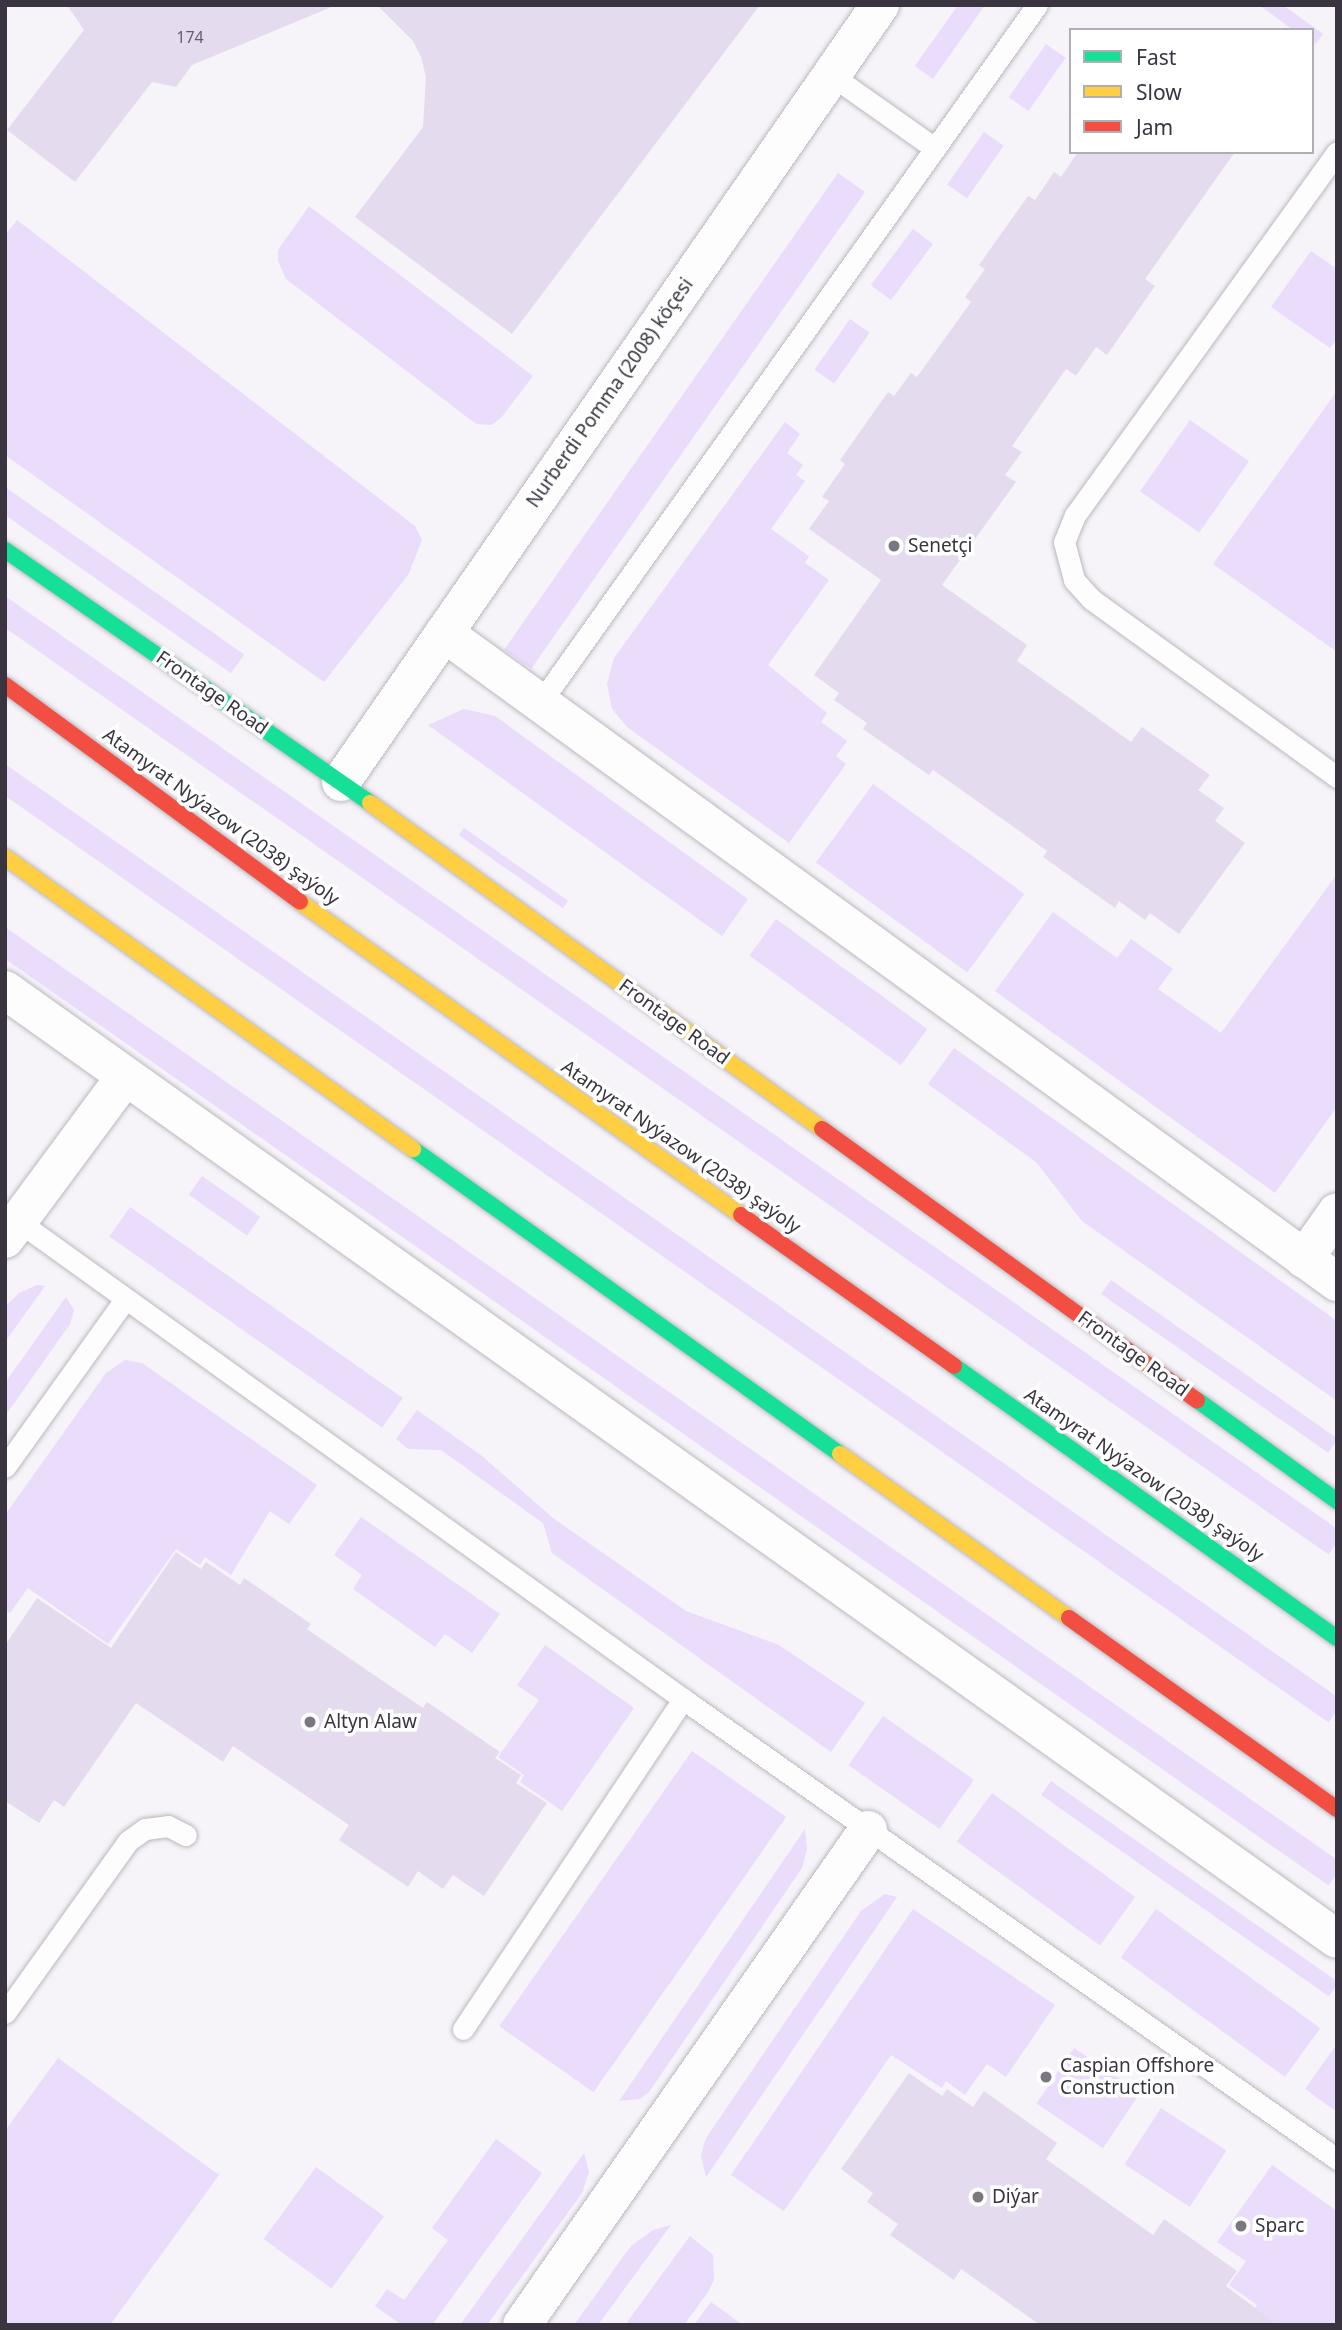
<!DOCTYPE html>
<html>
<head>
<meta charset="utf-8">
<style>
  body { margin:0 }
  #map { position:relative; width:1342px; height:2330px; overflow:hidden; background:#f6f3f9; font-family:"Noto Sans",sans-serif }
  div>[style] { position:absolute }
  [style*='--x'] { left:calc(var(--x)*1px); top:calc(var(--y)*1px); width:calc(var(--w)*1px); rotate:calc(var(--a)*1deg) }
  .green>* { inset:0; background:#eadcfb; transform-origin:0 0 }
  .building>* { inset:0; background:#e4dcee }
  .roads { filter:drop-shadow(0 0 2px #bbb8bf) drop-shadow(0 0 2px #bbb8bf) }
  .lane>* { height:21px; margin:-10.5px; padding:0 10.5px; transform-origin:10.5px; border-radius:10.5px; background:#fefdfe }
  .street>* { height:38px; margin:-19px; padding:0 19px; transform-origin:19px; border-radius:19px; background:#fefdfe }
  .fast>* { height:16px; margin:-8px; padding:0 8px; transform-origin:8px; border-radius:8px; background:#16e098 }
  .slow>* { height:16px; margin:-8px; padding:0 8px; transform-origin:8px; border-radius:8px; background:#ffcf43 }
  .jam>* { height:16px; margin:-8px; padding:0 8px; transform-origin:8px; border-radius:8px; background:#f24e42 }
  .dots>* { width:19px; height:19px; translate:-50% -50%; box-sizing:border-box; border:4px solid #fff; border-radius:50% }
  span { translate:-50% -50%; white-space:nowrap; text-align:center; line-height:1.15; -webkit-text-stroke:7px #fff; paint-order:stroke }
  .number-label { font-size:16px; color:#645e6b }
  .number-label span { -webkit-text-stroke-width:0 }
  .street-label { font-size:19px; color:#39343f }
  .poi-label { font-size:19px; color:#39343f }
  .left { translate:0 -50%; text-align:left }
  .frame { position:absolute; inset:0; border:7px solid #39343f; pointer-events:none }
  .legend { position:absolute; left:1069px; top:28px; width:245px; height:126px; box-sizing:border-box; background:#fff; border:2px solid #b0aeb2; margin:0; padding:9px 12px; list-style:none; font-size:21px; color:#39343f }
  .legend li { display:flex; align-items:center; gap:14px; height:35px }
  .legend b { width:35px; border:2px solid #b0aeb2 }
</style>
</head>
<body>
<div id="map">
  <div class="green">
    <div style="clip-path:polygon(958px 5px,985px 5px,933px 79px,915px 66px)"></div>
    <div style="clip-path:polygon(1259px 5px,1283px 5px,1323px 34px,1315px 45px,1312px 30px,1293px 30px)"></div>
    <div style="left:1046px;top:44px;width:24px;height:65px;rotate:35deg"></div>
    <div style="left:984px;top:132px;width:24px;height:64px;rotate:35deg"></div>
    <div style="left:838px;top:173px;width:33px;height:582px;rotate:35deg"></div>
    <div style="clip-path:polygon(309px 206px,533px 376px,501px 418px,491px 425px,476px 424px,286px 279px,278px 261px,278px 250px)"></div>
    <div style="clip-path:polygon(17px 220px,415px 526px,422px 540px,408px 575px,324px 682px,5px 455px,5px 235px)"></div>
    <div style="left:913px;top:229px;width:25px;height:70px;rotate:37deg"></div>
    <div style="clip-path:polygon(1311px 251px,1337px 269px,1337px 339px,1330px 348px,1271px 307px)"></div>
    <div style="left:850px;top:319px;width:24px;height:62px;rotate:35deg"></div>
    <div style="clip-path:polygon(1337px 391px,1337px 652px,1213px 564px)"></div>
    <div style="left:1190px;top:420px;width:72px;height:87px;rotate:35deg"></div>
    <div style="clip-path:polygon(785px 422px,800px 434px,787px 453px,803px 465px,796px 475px,805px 481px,771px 529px,809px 556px,805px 563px,829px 580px,768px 665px,827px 713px,821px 722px,847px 741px,836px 756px,846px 764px,789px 843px,627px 727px,612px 709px,607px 684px,614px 658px)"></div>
    <div style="left:5px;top:487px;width:292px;height:23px;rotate:35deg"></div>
    <div style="left:5px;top:596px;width:1634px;height:26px;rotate:35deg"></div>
    <div style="clip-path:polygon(464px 709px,495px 716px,748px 899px,722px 936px,428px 725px)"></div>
    <div style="left:5px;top:764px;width:1634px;height:26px;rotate:35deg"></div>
    <div style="left:873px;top:784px;width:187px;height:97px;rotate:36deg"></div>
    <div style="left:464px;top:828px;width:127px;height:9px;rotate:35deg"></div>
    <div style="clip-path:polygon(1337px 874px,1337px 1107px,1275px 1193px,995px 991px,1053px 912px,1117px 958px,1131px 939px,1173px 969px,1158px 989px,1221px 1033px)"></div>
    <div style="left:776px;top:919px;width:187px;height:45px;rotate:36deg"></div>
    <div style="left:5px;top:927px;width:1634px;height:26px;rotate:35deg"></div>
    <div style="clip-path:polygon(954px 1048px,1337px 1321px,1337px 1401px,1082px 1221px,1036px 1162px,928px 1084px)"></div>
    <div style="left:202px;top:1176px;width:71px;height:23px;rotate:35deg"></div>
    <div style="left:130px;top:1207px;width:333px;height:36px;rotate:35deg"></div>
    <div style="left:1111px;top:1280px;width:277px;height:17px;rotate:35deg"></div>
    <div style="clip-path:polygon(37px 1285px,45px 1286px,5px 1342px,5px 1307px,19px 1293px)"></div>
    <div style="clip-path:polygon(66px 1297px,74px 1310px,70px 1324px,5px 1416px,5px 1383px)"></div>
    <div style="clip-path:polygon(125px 1360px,142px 1363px,317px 1485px,289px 1524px,270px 1511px,231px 1575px,205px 1557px,200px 1565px,176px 1549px,108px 1644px,28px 1588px,10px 1613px,5px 1610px,5px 1515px,106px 1373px)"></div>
    <div style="clip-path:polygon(417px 1410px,482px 1456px,553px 1518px,686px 1611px,779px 1645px,865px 1703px,831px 1752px,552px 1553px,543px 1523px,441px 1450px,408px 1449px,396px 1439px)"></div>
    <div style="clip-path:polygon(361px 1517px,500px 1614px,472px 1653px,445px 1634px,435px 1647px,353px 1589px,362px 1575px,334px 1555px)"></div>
    <div style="clip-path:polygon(545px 1645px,634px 1708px,562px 1811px,520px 1782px,524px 1775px,498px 1757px,539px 1700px,517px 1685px)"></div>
    <div style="left:883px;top:1716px;width:111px;height:60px;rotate:35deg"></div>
    <div style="left:692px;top:1751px;width:115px;height:336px;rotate:35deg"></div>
    <div style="left:1051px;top:1781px;width:351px;height:17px;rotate:35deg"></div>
    <div style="left:992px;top:1793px;width:177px;height:60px;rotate:36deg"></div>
    <div style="clip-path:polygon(805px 1829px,807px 1849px,802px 1868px,649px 2092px,640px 2099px,619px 2101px)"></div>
    <div style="clip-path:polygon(885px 1894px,897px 1897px,706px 2177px,701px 2155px,706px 2138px,861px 1911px)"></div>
    <div style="clip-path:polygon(913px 1909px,1055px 2005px,1006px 2077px,987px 2064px,965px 2095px,946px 2081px,942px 2088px,891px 2055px,784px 2211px,731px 2175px)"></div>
    <div style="left:1156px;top:1909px;width:203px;height:60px;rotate:36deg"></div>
    <div style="clip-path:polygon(1337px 2044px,1337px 2112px,1305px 2089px)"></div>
    <div style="left:1074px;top:2048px;width:80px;height:67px;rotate:34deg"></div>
    <div style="clip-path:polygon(58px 2058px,219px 2175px,110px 2325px,5px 2325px,5px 2131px)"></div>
    <div style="left:1161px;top:2108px;width:78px;height:67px;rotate:33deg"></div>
    <div style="clip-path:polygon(496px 2139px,542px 2173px,432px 2325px,402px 2325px,375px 2306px,387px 2289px,404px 2300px,448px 2240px,432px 2228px)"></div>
    <div style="clip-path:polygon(584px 2153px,589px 2172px,582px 2193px,487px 2325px,460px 2325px)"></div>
    <div style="clip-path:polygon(1272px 2165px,1337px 2211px,1337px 2325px,1271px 2325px,1253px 2312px,1257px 2305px,1229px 2285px,1246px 2261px,1217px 2242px)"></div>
    <div style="left:316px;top:2167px;width:84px;height:89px;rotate:36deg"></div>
    <div style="clip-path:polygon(671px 2225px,598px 2325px,574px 2325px,631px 2246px,653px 2230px)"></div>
    <div style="clip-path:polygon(690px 2236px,713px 2255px,714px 2280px,708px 2292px,684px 2325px,625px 2325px)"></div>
    <div style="clip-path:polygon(711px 2302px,743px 2325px,694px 2325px)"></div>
  </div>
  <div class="building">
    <div style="clip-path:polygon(67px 5px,334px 5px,334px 6px,192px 65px,176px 87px,152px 82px,75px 182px,7px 130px,84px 30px)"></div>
    <div style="clip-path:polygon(377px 5px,760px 5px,512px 334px,355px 217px,423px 127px,426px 77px,421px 57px,413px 41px)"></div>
    <div style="clip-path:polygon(1078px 152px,1235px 152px,1145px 279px,1155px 286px,1107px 355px,1096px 347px,1076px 376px,1066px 369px,1012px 446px,1022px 452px,1005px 475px,1016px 482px,942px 585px,1027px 645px,1017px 661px,1074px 701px,1131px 742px,1142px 727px,1210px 775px,1198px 790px,1224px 808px,1215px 821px,1245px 843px,1179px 934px,1150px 913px,1145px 920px,1119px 901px,1115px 908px,1043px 857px,1047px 851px,1018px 830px,933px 770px,929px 775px,863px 729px,867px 723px,834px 700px,839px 693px,814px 675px,881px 580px,809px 529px,829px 501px,822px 497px,845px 464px,840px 460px,888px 392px,894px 396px,911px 373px,917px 377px,971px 302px,965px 297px,985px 269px,979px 265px,1028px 196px,1035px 200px,1054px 172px,1061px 177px)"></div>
    <div style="clip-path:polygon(176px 1552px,201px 1569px,206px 1562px,240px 1585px,244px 1578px,311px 1624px,307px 1629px,371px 1673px,423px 1708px,427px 1702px,500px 1752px,495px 1758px,521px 1775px,516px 1783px,547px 1803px,484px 1896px,453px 1875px,443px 1889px,418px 1871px,408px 1887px,339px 1840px,349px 1825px,233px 1746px,223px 1762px,136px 1703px,64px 1807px,54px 1800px,39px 1823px,5px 1801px,5px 1645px,37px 1598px,111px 1648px)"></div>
    <div style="clip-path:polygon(909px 2073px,942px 2096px,947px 2089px,973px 2107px,984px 2091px,1057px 2143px,1046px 2159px,1153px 2235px,1164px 2219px,1237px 2271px,1226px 2286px,1278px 2325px,1040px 2325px,961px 2269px,954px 2280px,890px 2235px,898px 2224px,867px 2202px,873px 2193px,841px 2169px)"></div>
  </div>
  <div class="roads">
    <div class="lane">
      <div style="--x:831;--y:75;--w:125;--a:35.2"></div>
      <div style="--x:1337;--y:152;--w:448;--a:125.8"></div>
      <div style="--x:1075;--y:515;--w:29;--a:112"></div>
      <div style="--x:1064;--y:542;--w:39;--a:75"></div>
      <div style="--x:1074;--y:580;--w:25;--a:48"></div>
      <div style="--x:1091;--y:599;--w:304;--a:35.9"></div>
      <div style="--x:540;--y:703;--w:857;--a:-54.55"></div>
      <div style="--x:18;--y:1221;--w:819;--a:35.71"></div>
      <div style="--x:683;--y:1699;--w:800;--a:35.12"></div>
      <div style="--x:5;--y:1467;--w:204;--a:-54.4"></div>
      <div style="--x:5;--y:2013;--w:211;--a:-54.4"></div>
      <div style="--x:128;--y:1841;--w:21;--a:-35"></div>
      <div style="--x:145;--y:1829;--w:23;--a:-7"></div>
      <div style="--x:168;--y:1826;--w:20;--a:27"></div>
      <div style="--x:463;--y:2029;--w:397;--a:-56.3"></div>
    </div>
    <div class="street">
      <div style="--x:444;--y:633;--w:1104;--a:36.01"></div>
      <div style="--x:341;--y:782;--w:946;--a:-55.25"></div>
      <div style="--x:5;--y:990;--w:1635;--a:35.47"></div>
      <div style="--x:5;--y:1239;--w:202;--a:-53.5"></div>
      <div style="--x:1304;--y:1259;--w:57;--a:-54.9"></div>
      <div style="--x:522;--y:2325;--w:604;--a:-55.05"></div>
    </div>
    <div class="fast">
      <div style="--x:5;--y:550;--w:444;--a:34.7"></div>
      <div style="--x:413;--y:1149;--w:525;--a:35.54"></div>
      <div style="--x:954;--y:1366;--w:470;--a:35.4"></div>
      <div style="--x:1197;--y:1400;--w:173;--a:35.8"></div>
    </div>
    <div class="slow">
      <div style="--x:370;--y:803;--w:557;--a:35.8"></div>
      <div style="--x:5;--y:857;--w:502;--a:35.59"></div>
      <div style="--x:300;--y:902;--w:541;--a:35.37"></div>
      <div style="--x:840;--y:1454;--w:282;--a:35.6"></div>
    </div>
    <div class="jam">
      <div style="--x:5;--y:685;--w:366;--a:36.3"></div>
      <div style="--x:822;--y:1129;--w:463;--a:35.9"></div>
      <div style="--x:741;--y:1215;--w:261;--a:35.3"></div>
      <div style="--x:1069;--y:1618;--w:329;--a:35.5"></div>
    </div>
  </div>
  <div class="dots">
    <div style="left:894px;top:546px;background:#7b7780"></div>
    <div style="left:310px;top:1722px;background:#7b7780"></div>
    <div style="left:1046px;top:2077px;background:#7b7780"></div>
    <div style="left:978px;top:2197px;background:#7b7780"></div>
    <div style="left:1241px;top:2226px;background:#7b7780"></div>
  </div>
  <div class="number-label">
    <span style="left:190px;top:37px">174</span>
  </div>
  <div class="street-label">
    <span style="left:610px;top:393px;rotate:-55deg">Nurberdi Pomma (2008) köçesi</span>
    <span style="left:212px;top:693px;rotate:35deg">Frontage Road</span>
    <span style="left:221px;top:817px;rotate:36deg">Atamyrat Nyýazow (2038) şaýoly</span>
    <span style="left:674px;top:1022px;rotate:36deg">Frontage Road</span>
    <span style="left:681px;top:1147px;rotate:35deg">Atamyrat Nyýazow (2038) şaýoly</span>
    <span style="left:1133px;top:1354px;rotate:36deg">Frontage Road</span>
    <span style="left:1144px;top:1475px;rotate:35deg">Atamyrat Nyýazow (2038) şaýoly</span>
  </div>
  <div class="poi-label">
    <span class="left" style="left:908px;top:546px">Senetçi</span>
    <span class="left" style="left:324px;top:1722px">Altyn Alaw</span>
    <span class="left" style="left:1060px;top:2077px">Caspian Offshore<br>Construction</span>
    <span class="left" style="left:992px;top:2197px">Diýar</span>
    <span class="left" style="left:1255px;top:2226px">Sparc</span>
  </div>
  <div class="frame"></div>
  <ul class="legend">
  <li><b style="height:9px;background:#16e098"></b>Fast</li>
  <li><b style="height:9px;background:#ffcf43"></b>Slow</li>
  <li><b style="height:9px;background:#f24e42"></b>Jam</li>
  </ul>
</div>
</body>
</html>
